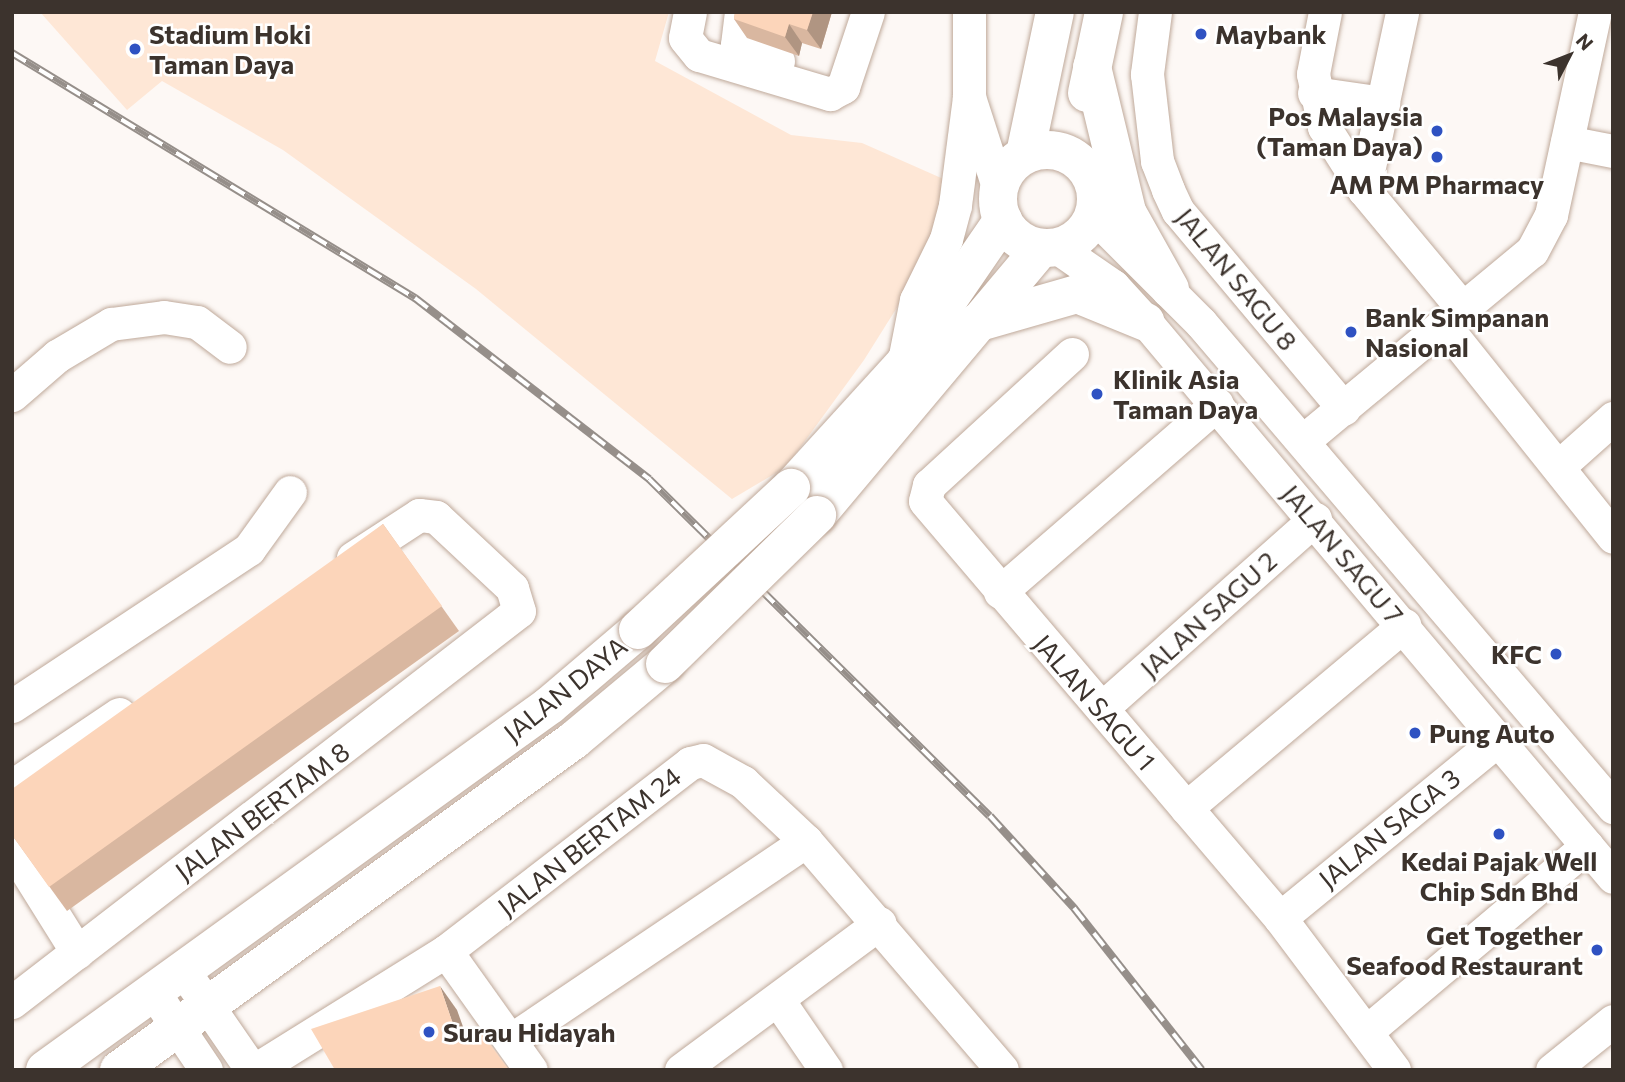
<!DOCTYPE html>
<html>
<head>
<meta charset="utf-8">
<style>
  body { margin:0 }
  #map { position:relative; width:1625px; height:1082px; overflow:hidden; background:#fdf8f5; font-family:Commissioner,sans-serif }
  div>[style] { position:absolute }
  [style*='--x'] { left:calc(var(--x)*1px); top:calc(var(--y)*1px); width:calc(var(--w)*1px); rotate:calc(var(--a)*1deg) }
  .green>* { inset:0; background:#fee7d6 }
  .roads { filter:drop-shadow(0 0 2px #bfa99a) drop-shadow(0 0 2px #bfa99a) }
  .minor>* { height:33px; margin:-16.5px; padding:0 16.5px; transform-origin:16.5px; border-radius:16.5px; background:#fff }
  .major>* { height:38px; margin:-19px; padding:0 19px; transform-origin:19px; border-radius:19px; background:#fff }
  .major>.ring { margin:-19px; padding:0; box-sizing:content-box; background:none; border:38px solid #fff; border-radius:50% }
  .rail>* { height:8px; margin-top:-4px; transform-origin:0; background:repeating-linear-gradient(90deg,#fff 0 16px,#968f8a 0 32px); box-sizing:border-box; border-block:2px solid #968f8a }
  .bridges { filter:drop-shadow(0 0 2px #bfa99a) drop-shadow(0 0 2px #bfa99a) }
  .major-bridge>* { height:38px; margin:-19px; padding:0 19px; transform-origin:19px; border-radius:19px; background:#fff }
  .wall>* { inset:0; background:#d9b7a0 }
  .shaded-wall>* { inset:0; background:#b09582 }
  .building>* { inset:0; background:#fcd5ba }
  .dots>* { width:19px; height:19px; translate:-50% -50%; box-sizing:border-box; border:4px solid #fff; border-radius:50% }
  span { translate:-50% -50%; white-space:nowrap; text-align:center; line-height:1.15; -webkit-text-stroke:5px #fff; paint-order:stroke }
  .poi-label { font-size:26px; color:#3c332d; font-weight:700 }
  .left { translate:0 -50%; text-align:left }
  .right { translate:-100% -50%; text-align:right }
  .street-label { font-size:26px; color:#3c332d }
  .frame { position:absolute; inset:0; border:14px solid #3c332d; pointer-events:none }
  .north { position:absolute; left:1534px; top:21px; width:70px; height:70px; -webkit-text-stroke:5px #fff; paint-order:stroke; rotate:48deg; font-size:19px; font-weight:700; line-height:28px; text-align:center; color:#3c332d }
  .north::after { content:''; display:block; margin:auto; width:24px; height:32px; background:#3c332d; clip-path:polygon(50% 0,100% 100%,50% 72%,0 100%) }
</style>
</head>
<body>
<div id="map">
  <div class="green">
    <div style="clip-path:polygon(40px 12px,669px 12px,655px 61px,791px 135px,862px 143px,948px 181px,940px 239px,864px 360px,786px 467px,732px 499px,476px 289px,283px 150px,162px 81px,127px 110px)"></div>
  </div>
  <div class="roads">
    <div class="minor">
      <div style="--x:690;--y:12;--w:26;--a:101"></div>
      <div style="--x:685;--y:38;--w:22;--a:51"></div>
      <div style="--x:699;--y:55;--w:137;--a:16.6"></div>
      <div style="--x:830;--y:94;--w:15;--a:-28"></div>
      <div style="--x:843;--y:87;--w:79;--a:-71.6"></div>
      <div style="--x:741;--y:12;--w:33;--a:97"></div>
      <div style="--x:737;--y:45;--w:44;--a:21.3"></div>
      <div style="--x:969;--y:12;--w:85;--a:90"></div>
      <div style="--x:969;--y:97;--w:98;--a:72.1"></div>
      <div style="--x:1155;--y:12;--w:63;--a:97.4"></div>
      <div style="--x:1147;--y:74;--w:88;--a:83.4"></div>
      <div style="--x:1157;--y:161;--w:31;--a:69"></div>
      <div style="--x:1168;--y:190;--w:23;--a:65"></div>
      <div style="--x:1178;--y:211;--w:258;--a:50"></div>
      <div style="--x:1325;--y:12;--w:63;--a:101"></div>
      <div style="--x:1313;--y:74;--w:54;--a:78.3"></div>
      <div style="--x:1324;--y:127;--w:75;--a:57.6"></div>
      <div style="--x:1364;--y:190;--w:155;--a:50.2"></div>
      <div style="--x:1314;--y:93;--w:70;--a:8.2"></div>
      <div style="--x:1567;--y:142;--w:47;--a:11.1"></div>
      <div style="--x:1364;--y:190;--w:182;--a:-77.9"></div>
      <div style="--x:1094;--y:216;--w:151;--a:45"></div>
      <div style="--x:1201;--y:323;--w:636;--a:49.59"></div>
      <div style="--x:1058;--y:248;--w:67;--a:34.6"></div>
      <div style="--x:1113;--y:286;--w:49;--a:47.5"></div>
      <div style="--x:1146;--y:322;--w:725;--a:49.92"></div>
      <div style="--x:1444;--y:325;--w:271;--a:51.4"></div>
      <div style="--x:1072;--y:354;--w:194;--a:137.5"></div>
      <div style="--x:929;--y:485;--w:16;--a:104"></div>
      <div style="--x:925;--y:501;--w:548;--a:49.59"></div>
      <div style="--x:1280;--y:918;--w:190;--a:53.1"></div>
      <div style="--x:904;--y:361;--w:62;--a:-78.9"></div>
      <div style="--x:916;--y:300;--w:68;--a:-63.8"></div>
      <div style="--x:946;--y:239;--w:35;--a:-75"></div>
      <div style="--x:955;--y:205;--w:109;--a:-82.6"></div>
      <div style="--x:12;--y:395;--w:60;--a:-40.9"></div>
      <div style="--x:57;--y:356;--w:63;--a:-30.7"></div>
      <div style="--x:111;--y:324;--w:53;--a:-7.5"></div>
      <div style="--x:164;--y:317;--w:33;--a:9"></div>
      <div style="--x:197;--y:322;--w:41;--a:37.1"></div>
      <div style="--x:1304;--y:440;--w:296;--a:-39.7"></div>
      <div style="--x:1532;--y:251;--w:41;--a:-62.2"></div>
      <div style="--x:1551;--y:215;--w:208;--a:-77.8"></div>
      <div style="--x:1558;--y:467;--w:74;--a:-41.7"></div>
      <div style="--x:1000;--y:592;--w:287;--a:-40.9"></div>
      <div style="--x:12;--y:706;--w:284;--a:-33.5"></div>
      <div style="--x:249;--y:549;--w:70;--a:-54.3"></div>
      <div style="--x:1102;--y:708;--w:285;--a:-41.6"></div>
      <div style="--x:12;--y:786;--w:129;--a:-33.9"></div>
      <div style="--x:1186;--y:808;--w:285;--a:-40"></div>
      <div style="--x:12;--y:848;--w:123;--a:58"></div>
      <div style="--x:1280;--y:918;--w:283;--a:-39.3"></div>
      <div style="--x:446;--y:951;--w:146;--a:54.5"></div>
      <div style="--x:183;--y:970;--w:121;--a:55.4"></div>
      <div style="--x:153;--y:991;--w:95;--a:56.1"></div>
      <div style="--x:778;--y:1000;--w:85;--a:55.6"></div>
      <div style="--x:12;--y:1002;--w:640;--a:-37.64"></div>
      <div style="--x:519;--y:611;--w:24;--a:-107"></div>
      <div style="--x:512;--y:588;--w:104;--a:-136.9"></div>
      <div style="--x:436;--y:517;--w:17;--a:-173"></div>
      <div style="--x:419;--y:515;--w:79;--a:146.9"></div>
      <div style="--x:1366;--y:1032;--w:289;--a:-40.1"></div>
      <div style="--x:511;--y:1040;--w:356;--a:-34"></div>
      <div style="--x:255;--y:1070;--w:225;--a:-31.9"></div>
      <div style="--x:446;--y:951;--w:308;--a:-37.6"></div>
      <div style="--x:690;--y:763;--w:13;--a:-13"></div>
      <div style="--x:703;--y:760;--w:46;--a:28.8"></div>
      <div style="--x:743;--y:782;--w:86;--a:43.1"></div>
      <div style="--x:806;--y:841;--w:301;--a:49.4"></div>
      <div style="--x:681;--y:1070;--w:247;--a:-36.5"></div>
      <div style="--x:1552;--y:1070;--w:78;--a:-38.8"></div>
    </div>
    <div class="major">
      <div style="--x:1092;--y:67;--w:149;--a:76.4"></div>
      <div style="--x:1127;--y:212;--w:88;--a:60.8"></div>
      <div style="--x:1087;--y:93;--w:83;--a:-78.1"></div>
      <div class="ring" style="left:998px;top:150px;width:60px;height:60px"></div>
      <div style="--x:1025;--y:154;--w:145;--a:-78.1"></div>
      <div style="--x:976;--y:323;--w:105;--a:-16"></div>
      <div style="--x:1077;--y:294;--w:74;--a:22.1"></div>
      <div style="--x:791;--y:488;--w:168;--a:-47.7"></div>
      <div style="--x:904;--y:364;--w:175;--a:-55.5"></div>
      <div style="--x:817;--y:515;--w:349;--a:-50"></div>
      <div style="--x:45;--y:1070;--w:623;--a:-35.86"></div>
      <div style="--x:550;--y:705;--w:116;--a:-40.4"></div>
      <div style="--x:119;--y:1070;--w:562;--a:-35.95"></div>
      <div style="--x:574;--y:740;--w:119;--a:-39.9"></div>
    </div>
  </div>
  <div class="rail">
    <div style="--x:12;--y:53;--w:472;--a:31.3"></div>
    <div style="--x:415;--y:298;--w:296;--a:37.7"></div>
    <div style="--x:649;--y:479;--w:479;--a:44.7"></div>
    <div style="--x:990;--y:816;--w:125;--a:47.6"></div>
    <div style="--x:1074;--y:908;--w:206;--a:51.7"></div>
  </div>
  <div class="bridges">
    <div class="major-bridge">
      <div style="--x:638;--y:630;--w:209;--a:-42.9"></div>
      <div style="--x:665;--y:664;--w:213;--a:-44.4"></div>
    </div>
  </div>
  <div class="wall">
    <div style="clip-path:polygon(735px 12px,832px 12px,821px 49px,802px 43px,799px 56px,747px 38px,734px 19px)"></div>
    <div style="clip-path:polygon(383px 524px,459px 631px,67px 911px,12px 835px)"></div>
  </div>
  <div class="shaded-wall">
    <div style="clip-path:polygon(813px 12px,832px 12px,821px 49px,807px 30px)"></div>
    <div style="clip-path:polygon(789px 24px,802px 43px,799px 56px,785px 37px)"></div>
    <div style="clip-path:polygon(440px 986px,457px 1010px,475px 1060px,457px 1036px)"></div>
  </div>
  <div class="building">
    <div style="clip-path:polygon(735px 12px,813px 12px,807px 30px,789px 24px,785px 37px,734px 19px)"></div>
    <div style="clip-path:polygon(383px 524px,442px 606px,49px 887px,12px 835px,12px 789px)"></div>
    <div style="clip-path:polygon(440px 986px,457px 1036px,479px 1029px,509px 1070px,335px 1070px,311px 1029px)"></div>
  </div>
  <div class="dots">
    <div style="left:1201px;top:34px;background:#2f52c2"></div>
    <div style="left:135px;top:49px;background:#2f52c2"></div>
    <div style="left:1437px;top:131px;background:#2f52c2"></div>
    <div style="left:1437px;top:157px;background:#2f52c2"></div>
    <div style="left:1351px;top:332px;background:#2f52c2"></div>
    <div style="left:1097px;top:394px;background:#2f52c2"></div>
    <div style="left:1556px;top:654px;background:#2f52c2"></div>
    <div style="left:1415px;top:733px;background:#2f52c2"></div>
    <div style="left:1499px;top:834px;background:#2f52c2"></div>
    <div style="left:1597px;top:950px;background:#2f52c2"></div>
    <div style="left:429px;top:1032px;background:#2f52c2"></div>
  </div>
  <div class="poi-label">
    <span class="left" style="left:149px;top:49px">Stadium Hoki<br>Taman Daya</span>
    <span class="left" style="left:1215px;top:34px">Maybank</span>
    <span class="right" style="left:1423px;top:131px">Pos Malaysia<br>(Taman Daya)</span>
    <span style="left:1437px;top:184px">AM PM Pharmacy</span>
    <span class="left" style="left:1365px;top:332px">Bank Simpanan<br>Nasional</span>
    <span class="left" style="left:1113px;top:394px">Klinik Asia<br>Taman Daya</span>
    <span class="right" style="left:1542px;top:654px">KFC</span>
    <span class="left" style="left:1429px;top:733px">Pung Auto</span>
    <span style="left:1499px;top:876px">Kedai Pajak Well<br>Chip Sdn Bhd</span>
    <span class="right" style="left:1583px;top:950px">Get Together<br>Seafood Restaurant</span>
    <span class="left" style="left:443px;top:1032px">Surau Hidayah</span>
  </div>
  <div class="street-label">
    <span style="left:1237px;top:279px;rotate:51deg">JALAN SAGU 8</span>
    <span style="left:1343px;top:554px;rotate:50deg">JALAN SAGU 7</span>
    <span style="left:1208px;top:614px;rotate:-42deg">JALAN SAGU 2</span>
    <span style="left:565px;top:689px;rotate:-39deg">JALAN DAYA</span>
    <span style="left:1095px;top:702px;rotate:49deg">JALAN SAGU 1</span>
    <span style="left:262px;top:811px;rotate:-37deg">JALAN BERTAM 8</span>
    <span style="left:1389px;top:828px;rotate:-39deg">JALAN SAGA 3</span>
    <span style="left:589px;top:841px;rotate:-38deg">JALAN BERTAM 24</span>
  </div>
  <div class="frame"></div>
  <div class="north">N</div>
</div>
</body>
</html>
